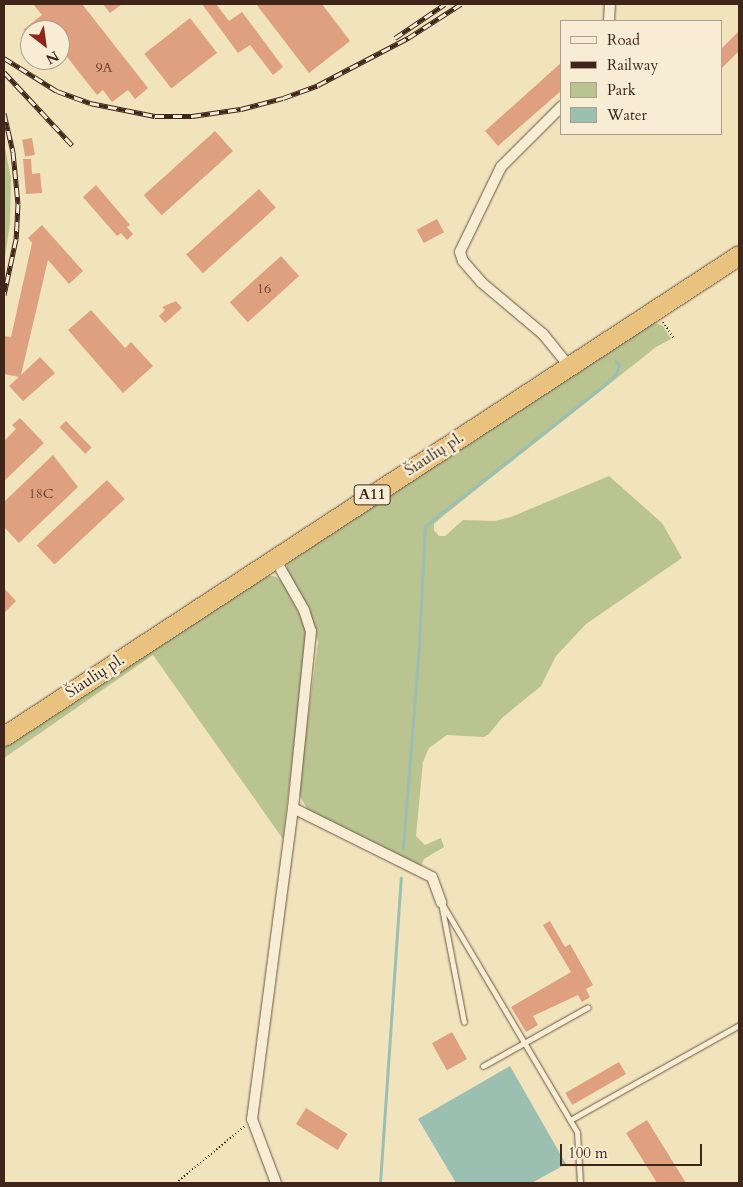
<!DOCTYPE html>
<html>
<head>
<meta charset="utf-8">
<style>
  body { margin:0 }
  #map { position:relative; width:743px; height:1187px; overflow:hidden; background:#f1e4bd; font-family:Cardo,serif }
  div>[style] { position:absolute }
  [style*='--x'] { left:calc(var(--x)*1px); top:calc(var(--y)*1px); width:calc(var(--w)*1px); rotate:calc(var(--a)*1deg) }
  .green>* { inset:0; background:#bac491 }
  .water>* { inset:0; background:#9bbfb1 }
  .stream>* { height:3px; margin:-1.5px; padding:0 1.5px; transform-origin:1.5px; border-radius:1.5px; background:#9bbfb1 }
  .building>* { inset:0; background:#dea07f; transform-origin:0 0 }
  .path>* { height:2px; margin-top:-1px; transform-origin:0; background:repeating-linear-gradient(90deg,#40261a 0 1px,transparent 0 3.5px) }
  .roads { filter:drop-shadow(0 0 1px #6c5643) drop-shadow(0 0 1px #6c5643) }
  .lane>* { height:5px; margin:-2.5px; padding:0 2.5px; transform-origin:2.5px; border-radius:2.5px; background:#f6edd4 }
  .street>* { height:10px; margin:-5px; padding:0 5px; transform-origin:5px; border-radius:5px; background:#f6edd4 }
  .highway>* { height:19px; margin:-9.5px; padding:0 9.5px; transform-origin:9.5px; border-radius:9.5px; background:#e8c27e }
  .rail>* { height:5px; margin-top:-2.5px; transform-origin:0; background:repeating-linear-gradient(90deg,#f6edd4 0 9px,#40261a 0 18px); box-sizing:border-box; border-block:1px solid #40261a }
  span { translate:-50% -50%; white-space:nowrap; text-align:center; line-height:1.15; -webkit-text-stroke:5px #f6edd4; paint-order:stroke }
  .number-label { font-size:14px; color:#684433 }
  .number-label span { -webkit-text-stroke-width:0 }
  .shield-label span { padding:1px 4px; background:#f6edd4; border:1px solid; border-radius:4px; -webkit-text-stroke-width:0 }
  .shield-label { font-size:15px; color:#40261a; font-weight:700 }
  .street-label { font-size:16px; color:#40261a }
  .frame { position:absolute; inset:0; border:5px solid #40261a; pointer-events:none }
  .legend { position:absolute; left:560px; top:20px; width:162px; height:115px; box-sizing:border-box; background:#f6edd4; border:1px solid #ad9d8a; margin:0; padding:6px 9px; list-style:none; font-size:15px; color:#40261a }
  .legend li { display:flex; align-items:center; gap:10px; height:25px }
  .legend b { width:25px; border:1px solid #ad9d8a }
  .north { position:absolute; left:20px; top:20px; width:50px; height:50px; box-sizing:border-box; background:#f6edd4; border:1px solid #ad9d8a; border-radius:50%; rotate:150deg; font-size:14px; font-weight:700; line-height:20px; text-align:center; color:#40261a }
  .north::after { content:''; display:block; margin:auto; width:18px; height:22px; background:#8f2418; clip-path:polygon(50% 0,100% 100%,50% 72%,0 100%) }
  .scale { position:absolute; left:560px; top:1144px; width:142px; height:22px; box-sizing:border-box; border:2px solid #40261a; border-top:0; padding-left:6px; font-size:15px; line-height:18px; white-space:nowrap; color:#40261a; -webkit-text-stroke:4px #f6edd4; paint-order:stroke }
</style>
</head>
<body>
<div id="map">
  <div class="green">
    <div style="clip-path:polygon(4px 143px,11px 178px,10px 223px,4px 265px)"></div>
    <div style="clip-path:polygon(654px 322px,663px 326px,671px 339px,656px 347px,443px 516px,434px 524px,434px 530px,439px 536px,445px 536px,463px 520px,495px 521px,511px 517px,609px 476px,662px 523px,682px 558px,586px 624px,556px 656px,541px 686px,502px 718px,489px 734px,484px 737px,447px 735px,429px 748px,423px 762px,416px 836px,425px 845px,441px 838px,444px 847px,424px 859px,421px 866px,308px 810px,298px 793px,318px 642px,309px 608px,287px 572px,287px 562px)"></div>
    <div style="clip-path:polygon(267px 575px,277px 577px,283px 583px,304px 623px,307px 635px,283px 839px,153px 655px,4px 758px,4px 744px)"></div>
  </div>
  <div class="water">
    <div style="clip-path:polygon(510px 1066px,566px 1164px,532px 1183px,456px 1183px,418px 1119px)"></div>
  </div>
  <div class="stream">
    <div style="--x:403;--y:848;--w:205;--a:-85.5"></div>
    <div style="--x:419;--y:644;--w:118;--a:-87.1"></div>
    <div style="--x:425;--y:526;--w:228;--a:-38.2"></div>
    <div style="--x:604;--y:385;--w:16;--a:-43"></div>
    <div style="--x:616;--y:374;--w:9;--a:-72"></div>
    <div style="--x:619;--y:365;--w:6;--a:-129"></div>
    <div style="--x:380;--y:1183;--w:306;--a:-86.1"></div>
  </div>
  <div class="building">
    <div style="clip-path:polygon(33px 4px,82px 4px,148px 88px,135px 99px,128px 90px,112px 102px,103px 90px,97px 95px,60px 48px,60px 30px,23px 30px,42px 15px)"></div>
    <div style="clip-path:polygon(103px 4px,122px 4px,110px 13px)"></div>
    <div style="clip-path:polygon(202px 4px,216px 4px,229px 21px,242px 12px,283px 67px,273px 75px,250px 45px,238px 53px)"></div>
    <div style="clip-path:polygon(256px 4px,322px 4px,350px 41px,309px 73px)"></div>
    <div style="left:190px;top:18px;width:44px;height:58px;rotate:52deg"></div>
    <div style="clip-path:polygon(739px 31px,739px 51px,722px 68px,722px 48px)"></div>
    <div style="clip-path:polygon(562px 62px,562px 90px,498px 146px,485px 131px)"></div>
    <div style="left:215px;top:131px;width:27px;height:96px;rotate:48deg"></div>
    <div style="left:32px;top:138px;width:17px;height:10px;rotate:80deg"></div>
    <div style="clip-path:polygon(23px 159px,31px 159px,32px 174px,40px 173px,42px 193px,26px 194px)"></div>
    <div style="clip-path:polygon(96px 185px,130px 225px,127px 227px,133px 234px,127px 240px,121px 233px,117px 236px,83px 197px)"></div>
    <div style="left:259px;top:189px;width:25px;height:98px;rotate:48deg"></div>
    <div style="left:437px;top:219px;width:15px;height:23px;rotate:62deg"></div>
    <div style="clip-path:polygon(42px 225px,83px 271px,69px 284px,48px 260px,21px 375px,40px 357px,55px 373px,23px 401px,9px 386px,19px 377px,4px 374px,4px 336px,11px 337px,32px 243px,28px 238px)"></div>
    <div style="left:281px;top:256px;width:27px;height:69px;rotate:48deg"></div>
    <div style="clip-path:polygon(176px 301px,182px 308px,165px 323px,159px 316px,165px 310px,162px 307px)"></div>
    <div style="clip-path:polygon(91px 310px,125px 348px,131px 342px,153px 366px,123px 393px,68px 330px)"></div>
    <div style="clip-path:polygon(20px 418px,44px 443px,4px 481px,4px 441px,16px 429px,12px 425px)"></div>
    <div style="left:66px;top:421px;width:37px;height:9px;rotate:46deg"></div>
    <div style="clip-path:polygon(53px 455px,78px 487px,19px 543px,4px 527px,4px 502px)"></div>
    <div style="left:107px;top:480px;width:26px;height:96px;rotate:47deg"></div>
    <div style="clip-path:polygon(4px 588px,16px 601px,4px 613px)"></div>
    <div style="clip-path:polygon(550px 921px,565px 947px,570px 944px,593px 985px,586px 989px,590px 997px,582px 1002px,578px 995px,533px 1016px,538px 1025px,526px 1032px,511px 1007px,571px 972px,543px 925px)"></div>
    <div style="left:452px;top:1032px;width:31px;height:23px;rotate:61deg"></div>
    <div style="left:619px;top:1062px;width:14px;height:62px;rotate:60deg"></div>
    <div style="left:306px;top:1108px;width:49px;height:19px;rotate:32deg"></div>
    <div style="clip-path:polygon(647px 1120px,686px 1183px,657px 1183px,626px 1133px)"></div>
  </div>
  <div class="path">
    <div style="--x:663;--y:322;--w:20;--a:57"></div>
    <div style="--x:176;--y:1183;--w:89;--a:-39.6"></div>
  </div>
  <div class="roads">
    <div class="lane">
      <div style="--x:441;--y:902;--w:267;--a:59.4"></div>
      <div style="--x:577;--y:1132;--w:51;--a:86.6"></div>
      <div style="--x:441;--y:903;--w:121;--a:79.1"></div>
      <div style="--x:483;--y:1066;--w:120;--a:-29.3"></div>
      <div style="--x:570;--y:1120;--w:194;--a:-29.3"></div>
    </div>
    <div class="street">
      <div style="--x:609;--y:21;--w:17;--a:-87"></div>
      <div style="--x:562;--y:106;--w:86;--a:135"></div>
      <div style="--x:501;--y:167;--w:94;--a:115.8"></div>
      <div style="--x:460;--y:252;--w:9;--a:72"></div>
      <div style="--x:463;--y:261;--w:28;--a:49"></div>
      <div style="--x:481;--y:282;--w:81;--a:40"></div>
      <div style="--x:543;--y:334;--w:41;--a:50.9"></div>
      <div style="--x:275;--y:559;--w:59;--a:60.4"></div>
      <div style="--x:304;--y:610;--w:22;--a:72"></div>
      <div style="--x:311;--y:631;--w:178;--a:95.8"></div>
      <div style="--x:293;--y:808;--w:314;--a:97.5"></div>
      <div style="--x:252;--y:1119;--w:68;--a:69.4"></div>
      <div style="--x:293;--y:808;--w:155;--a:26.4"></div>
      <div style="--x:432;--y:877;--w:27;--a:70"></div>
    </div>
    <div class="highway">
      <div style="--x:4;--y:736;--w:878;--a:-33.2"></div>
    </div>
  </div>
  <div class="rail">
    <div style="--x:395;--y:38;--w:60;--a:-34.2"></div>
    <div style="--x:4;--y:58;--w:62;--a:31.9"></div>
    <div style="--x:57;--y:91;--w:35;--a:20"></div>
    <div style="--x:90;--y:103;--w:66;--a:11.3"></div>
    <div style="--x:155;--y:116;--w:37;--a:0"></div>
    <div style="--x:192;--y:116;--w:49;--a:-8.1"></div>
    <div style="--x:241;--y:109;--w:43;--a:-14.7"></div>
    <div style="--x:283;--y:98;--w:37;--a:-20"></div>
    <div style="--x:318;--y:85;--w:102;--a:-27.6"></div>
    <div style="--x:408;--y:38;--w:63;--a:-32.7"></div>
    <div style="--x:4;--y:72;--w:100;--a:47"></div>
    <div style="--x:4;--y:113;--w:40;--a:77"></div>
    <div style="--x:13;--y:152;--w:52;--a:84.5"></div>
    <div style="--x:18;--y:204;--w:35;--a:93"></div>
    <div style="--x:16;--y:239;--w:57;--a:102.1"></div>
  </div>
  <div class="number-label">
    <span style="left:104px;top:68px">9A</span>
    <span style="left:264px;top:289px">16</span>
    <span style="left:41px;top:494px">18C</span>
  </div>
  <div class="shield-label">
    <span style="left:372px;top:495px">A11</span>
  </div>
  <div class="street-label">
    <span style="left:434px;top:454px;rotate:-33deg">Šiaulių pl.</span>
    <span style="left:95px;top:676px;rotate:-33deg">Šiaulių pl.</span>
  </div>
  <div class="frame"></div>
  <ul class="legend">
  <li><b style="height:6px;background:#f6edd4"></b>Road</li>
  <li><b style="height:6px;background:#40261a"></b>Railway</li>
  <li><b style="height:14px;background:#bac491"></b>Park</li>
  <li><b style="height:14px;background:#9bbfb1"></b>Water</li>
  </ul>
  <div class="north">N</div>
  <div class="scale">100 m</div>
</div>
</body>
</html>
